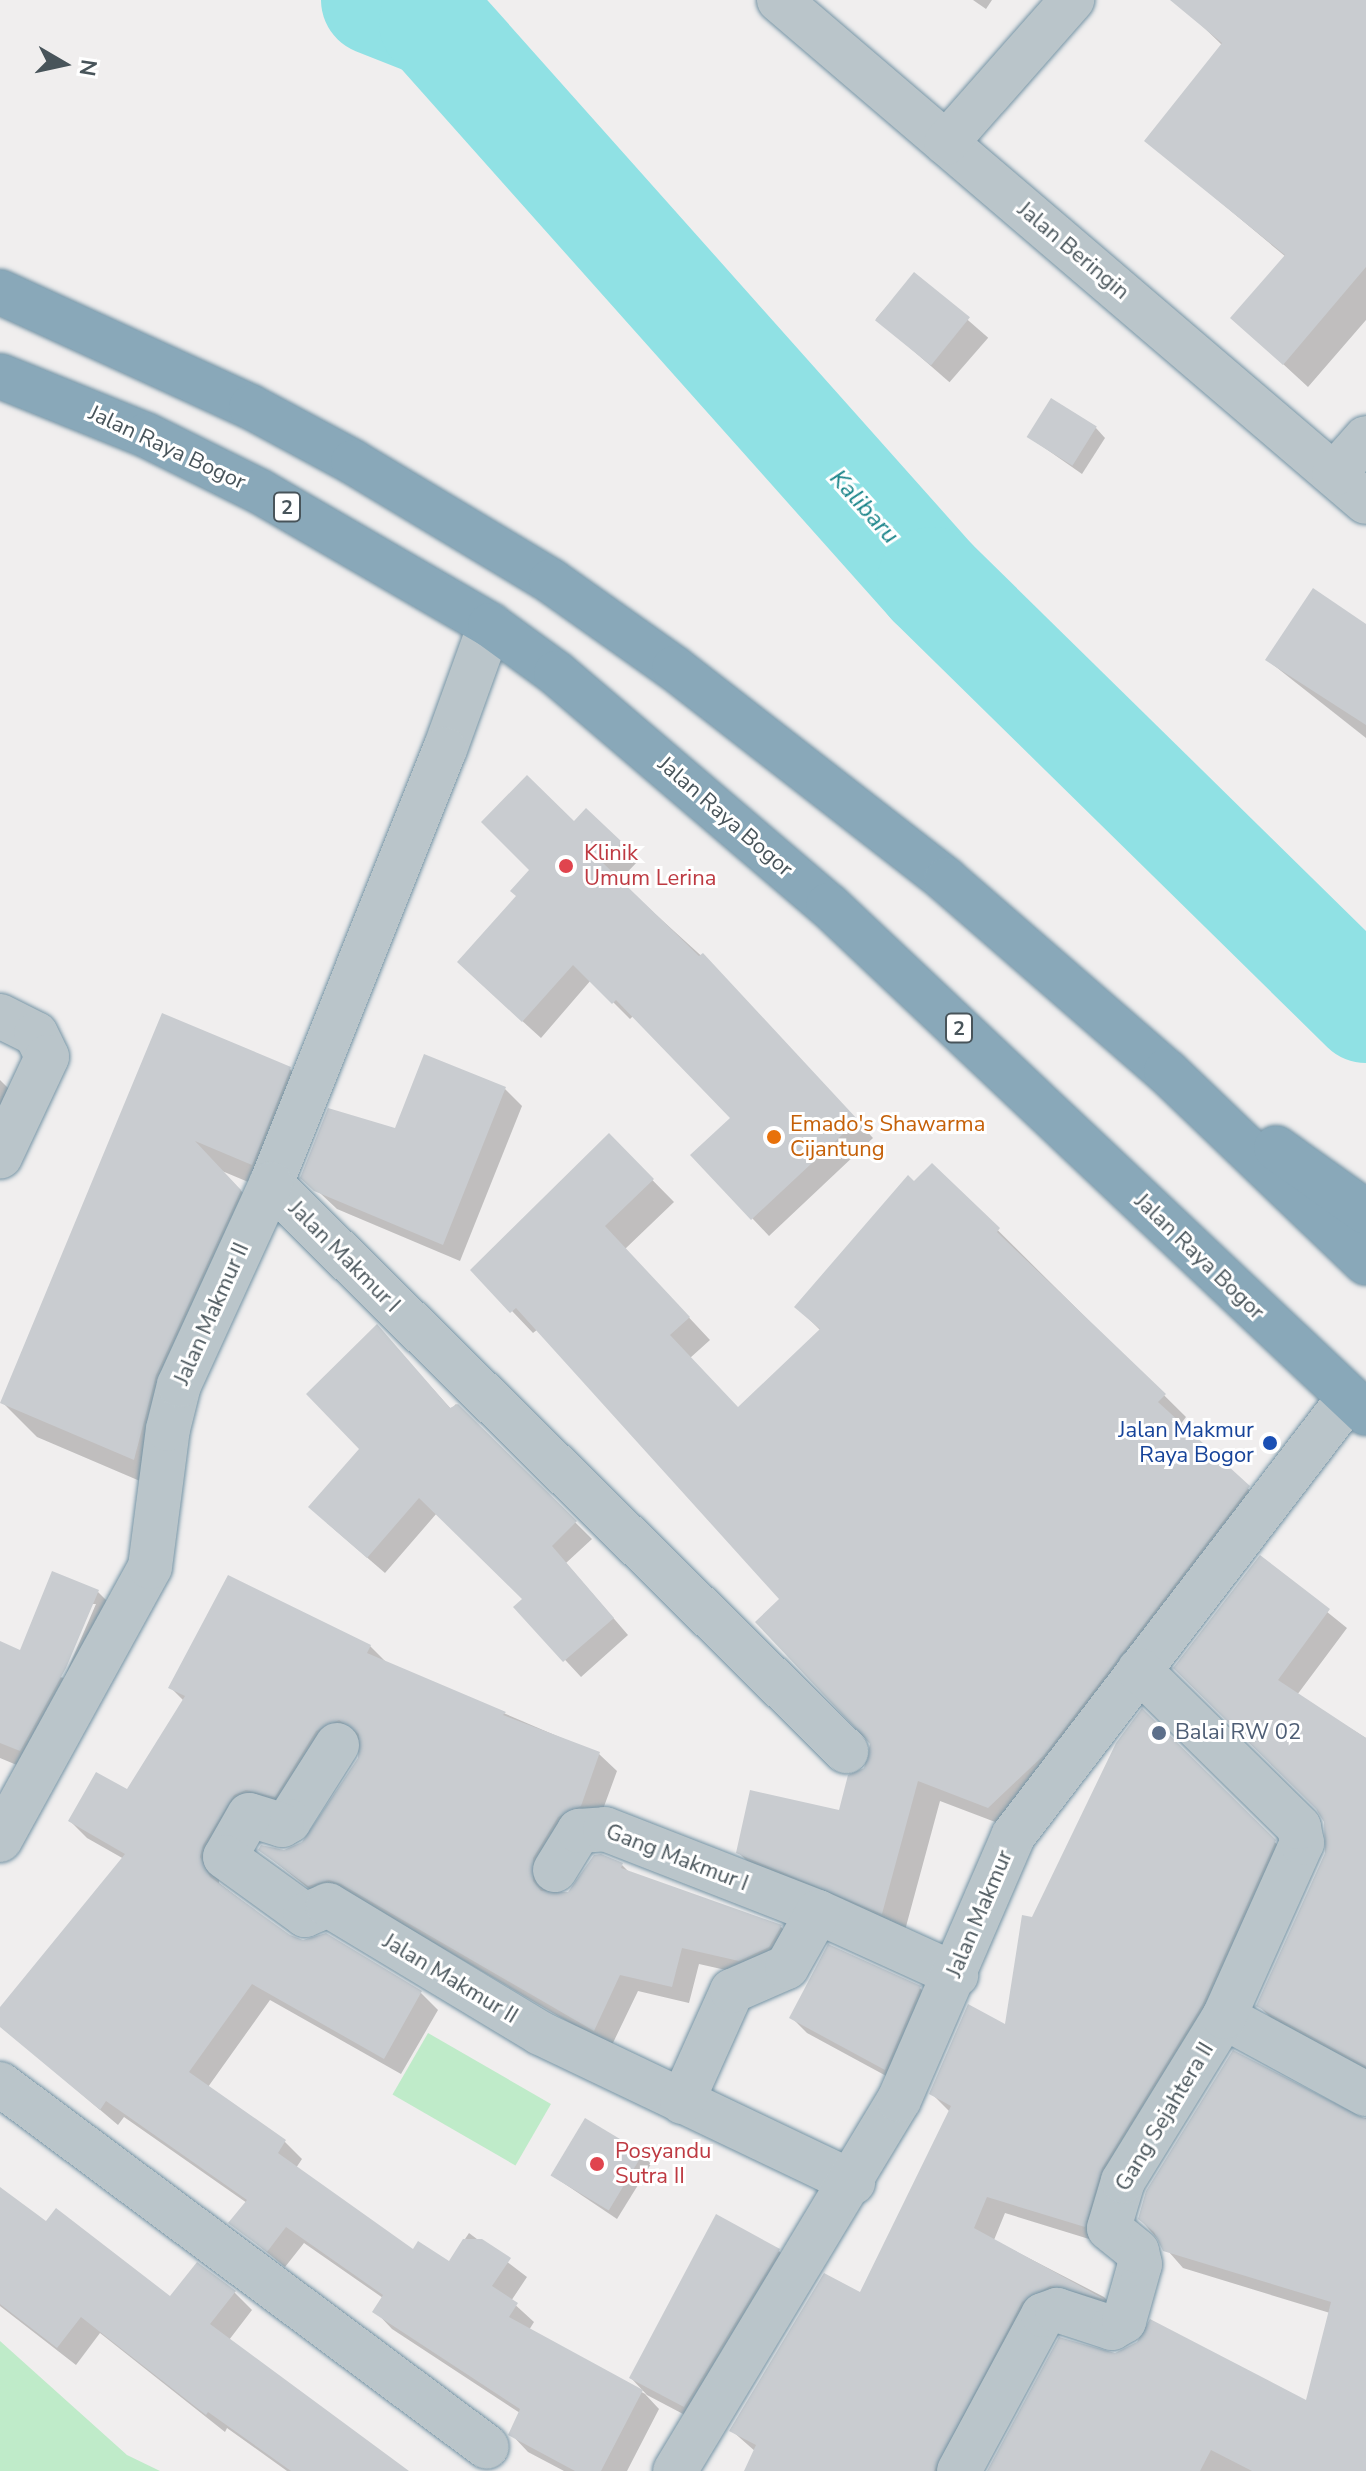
<!DOCTYPE html>
<html>
<head>
<meta charset="utf-8">
<style>
  body { margin:0 }
  #map { position:relative; width:1366px; height:2471px; overflow:hidden; background:#f0eeee; font-family:"Nunito Sans",sans-serif }
  div>[style] { position:absolute }
  [style*='--x'] { left:calc(var(--x)*1px); top:calc(var(--y)*1px); width:calc(var(--w)*1px); rotate:calc(var(--a)*1deg) }
  .green>* { inset:0; background:#bfebc9; transform-origin:0 0 }
  .shadow>* { inset:0; background:#0003; transform-origin:0 0 }
  .river>* { height:110px; margin:-55px; padding:0 55px; transform-origin:55px; border-radius:55px; background:#90e1e4 }
  .building>* { inset:0; background:#c9ccd0; transform-origin:0 0 }
  .roads { filter:drop-shadow(0 0 2px #7594a5) drop-shadow(0 0 2px #7594a5) }
  .minor>* { height:44px; margin:-22px; padding:0 22px; transform-origin:22px; border-radius:22px; background:#bac5ca }
  .highway>* { height:44px; margin:-22px; padding:0 22px; transform-origin:22px; border-radius:22px; background:#89a8b9 }
  .dots>* { width:22px; height:22px; translate:-50% -50%; box-sizing:border-box; border:4px solid #fff; border-radius:50% }
  span { translate:-50% -50%; white-space:nowrap; text-align:center; line-height:1.15; -webkit-text-stroke:6px #fff; paint-order:stroke }
  .shield-label span { padding:2px 6px; background:#fff; border:2px solid; border-radius:6px; -webkit-text-stroke-width:0 }
  .shield-label { font-size:20px; color:#48545a; font-weight:700 }
  .street-label { font-size:22px; color:#48545a }
  .health-label { font-size:22px; color:#be3a42 }
  .left { translate:0 -50%; text-align:left }
  .food-label { font-size:22px; color:#c56008 }
  .transit-label { font-size:22px; color:#164399 }
  .right { translate:-100% -50%; text-align:right }
  .service-label { font-size:22px; color:#4e5e75 }
  .water-label { font-size:24px; color:#178388; font-style:italic }
  .north { position:absolute; left:24px; top:24px; width:80px; height:80px; -webkit-text-stroke:6px #fff; paint-order:stroke; rotate:99deg; font-size:22px; font-weight:700; line-height:32px; text-align:center; color:#48545a }
  .north::after { content:''; display:block; margin:auto; width:28px; height:36px; background:#48545a; clip-path:polygon(50% 0,100% 100%,50% 72%,0 100%) }
</style>
</head>
<body>
<div id="map">
  <div class="green">
    <div style="left:428px;top:2033px;width:142px;height:71px;rotate:30deg"></div>
    <div style="clip-path:polygon(0 2341px,127px 2455px,160px 2471px,0 2471px)"></div>
  </div>
  <div class="shadow">
    <div style="clip-path:polygon(973px 0,992px 0,986px 9px)"></div>
    <div style="clip-path:polygon(1208px 0,1366px 0,1366px 320px,1308px 387px,1233px 318px,1286px 257px,1147px 141px,1222px 45px,1194px 18px)"></div>
    <div style="left:915px;top:274px;width:97px;height:59px;rotate:41deg"></div>
    <div style="clip-path:polygon(1096px 428px,1105px 438px,1082px 474px,1029px 437px)"></div>
    <div style="clip-path:polygon(1366px 635px,1366px 738px,1267px 660px)"></div>
    <div style="clip-path:polygon(586px 811px,638px 861px,619px 881px,719px 972px,873px 1138px,769px 1236px,693px 1155px,733px 1118px,634px 1015px,630px 1019px,591px 980px,541px 1038px,476px 979px,518px 896px)"></div>
    <div style="clip-path:polygon(163px 1016px,290px 1069px,323px 1103px,286px 1198px,222px 1171px,274px 1225px,189px 1409px,168px 1493px,37px 1437px,3px 1403px)"></div>
    <div style="clip-path:polygon(0 1080px,19px 1099px,0 1144px)"></div>
    <div style="clip-path:polygon(505px 1089px,522px 1106px,460px 1261px,337px 1209px,303px 1177px,396px 1131px)"></div>
    <div style="clip-path:polygon(609px 1136px,674px 1202px,625px 1249px,710px 1340px,690px 1358px,738px 1409px,821px 1331px,797px 1307px,932px 1165px,1186px 1417px,1180px 1425px,1270px 1509px,1011px 1828px,940px 1801px,904px 1934px,760px 1874px,738px 1852px,840px 1813px,866px 1769px,872px 1743px,782px 1599px,538px 1329px,533px 1333px,512px 1311px)"></div>
    <div style="clip-path:polygon(377px 1327px,451px 1409px,456px 1404px,592px 1539px,566px 1563px,628px 1635px,581px 1677px,516px 1607px,525px 1599px,437px 1513px,385px 1573px,327px 1523px,361px 1449px)"></div>
    <div style="clip-path:polygon(1260px 1558px,1347px 1628px,1297px 1695px,1366px 1738px,1366px 2072px,1276px 2023px,1259px 2006px,1327px 1854px,1326px 1822px,1319px 1809px,1176px 1668px)"></div>
    <div style="clip-path:polygon(evenodd,98px 1592px,128px 1622px,50px 1779px,0 1758px,0 1644px,21px 1652px,98px 1592px,91px 1604px,96px 1604px,64px 1678px,60px 1677px,91px 1604px)"></div>
    <div style="clip-path:polygon(370px 1646px,387px 1663px,599px 1754px,617px 1771px,598px 1823px,550px 1875px,549px 1893px,569px 1894px,622px 1865px,630px 1873px,781px 1927px,798px 1944px,757px 1977px,699px 1964px,689px 2003px,638px 1991px,611px 2047px,360px 1900px,327px 1903px,260px 1850px,284px 1852px,303px 1844px,360px 1759px,362px 1740px,342px 1740px,220px 1863px,219px 1883px,289px 1937px,420px 1992px,438px 2010px,401px 2074px,270px 2000px,208px 2087px,285px 2142px,302px 2159px,296px 2168px,413px 2252px,449px 2263px,469px 2233px,527px 2277px,511px 2301px,534px 2322px,529px 2330px,647px 2395px,631px 2378px,779px 2251px,798px 2270px,704px 2425px,645px 2394px,659px 2409px,627px 2471px,564px 2471px,528px 2452px,511px 2434px,520px 2413px,392px 2329px,375px 2311px,383px 2298px,304px 2243px,285px 2267px,231px 2223px,247px 2203px,124px 2117px,118px 2125px,0 2025px,0 2010px,124px 1859px,87px 1838px,70px 1821px,127px 1791px,184px 1701px,171px 1688px)"></div>
    <div style="clip-path:polygon(1143px 1711px,1292px 1859px,1102px 2243px,1005px 2213px,994px 2240px,1104px 2297px,1118px 2312px,1068px 2303px,961px 2471px,746px 2471px,756px 2452px,731px 2430px,861px 2295px,950px 2112px,931px 2093px,1006px 2027px,1033px 1919px)"></div>
    <div style="clip-path:polygon(920px 1988px,935px 2004px,901px 2084px,807px 2033px,791px 2017px)"></div>
    <div style="clip-path:polygon(1354px 2118px,1366px 2118px,1366px 2471px,990px 2471px,1307px 2403px,1330px 2313px,1183px 2268px,1140px 2219px)"></div>
    <div style="clip-path:polygon(642px 2154px,651px 2164px,617px 2219px,553px 2176px)"></div>
    <div style="clip-path:polygon(47px 2224px,171px 2299px,234px 2292px,252px 2310px,229px 2340px,406px 2471px,287px 2471px,227px 2428px,225px 2432px,100px 2333px,76px 2365px,0 2306px,0 2226px)"></div>
  </div>
  <div class="river">
    <div style="--x:376;--y:0;--w:62;--a:21.6"></div>
    <div style="--x:434;--y:23;--w:749;--a:48.3"></div>
    <div style="--x:932;--y:582;--w:608;--a:44.47"></div>
  </div>
  <div class="building">
    <div style="clip-path:polygon(1170px 0,1366px 0,1366px 267px,1283px 365px,1230px 318px,1285px 255px,1144px 141px,1222px 43px)"></div>
    <div style="left:914px;top:272px;width:72px;height:62px;rotate:39deg"></div>
    <div style="left:1051px;top:398px;width:54px;height:46px;rotate:32deg"></div>
    <div style="clip-path:polygon(1313px 588px,1366px 624px,1366px 725px,1265px 660px)"></div>
    <div style="clip-path:polygon(527px 775px,574px 821px,586px 808px,622px 842px,603px 863px,699px 956px,703px 953px,858px 1120px,751px 1220px,690px 1155px,730px 1118px,616px 1000px,612px 1004px,573px 965px,522px 1022px,457px 962px,516px 896px,510px 891px,529px 870px,481px 822px)"></div>
    <div style="clip-path:polygon(162px 1013px,291px 1067px,252px 1165px,195px 1141px,241px 1190px,156px 1375px,134px 1460px,0 1403px)"></div>
    <div style="clip-path:polygon(424px 1054px,506px 1087px,443px 1245px,314px 1191px,300px 1178px,328px 1108px,395px 1128px)"></div>
    <div style="clip-path:polygon(609px 1133px,654px 1179px,605px 1226px,690px 1317px,670px 1335px,738px 1407px,820px 1329px,794px 1307px,908px 1175px,914px 1181px,932px 1163px,1000px 1228px,997px 1232px,1166px 1394px,1158px 1402px,1250px 1486px,1044px 1755px,988px 1808px,918px 1781px,882px 1914px,736px 1853px,750px 1790px,839px 1810px,848px 1775px,864px 1768px,870px 1744px,755px 1622px,779px 1599px,516px 1308px,510px 1313px,470px 1270px)"></div>
    <div style="clip-path:polygon(377px 1324px,450px 1408px,458px 1404px,577px 1521px,552px 1546px,614px 1618px,563px 1662px,513px 1607px,522px 1599px,419px 1498px,367px 1558px,308px 1507px,359px 1449px,306px 1394px)"></div>
    <div style="clip-path:polygon(1260px 1555px,1330px 1609px,1278px 1680px,1366px 1738px,1366px 2066px,1256px 2006px,1325px 1853px,1324px 1822px,1316px 1809px,1173px 1668px)"></div>
    <div style="clip-path:polygon(52px 1571px,99px 1590px,66px 1668px,20px 1751px,0 1743px,0 1641px,20px 1650px)"></div>
    <div style="clip-path:polygon(228px 1575px,371px 1645px,367px 1653px,506px 1712px,503px 1715px,600px 1752px,581px 1806px,558px 1817px,533px 1858px,533px 1881px,541px 1891px,568px 1892px,594px 1855px,601px 1854px,623px 1863px,621px 1868px,782px 1925px,769px 1947px,739px 1961px,682px 1948px,672px 1987px,620px 1975px,594px 2031px,341px 1884px,329px 1880px,308px 1886px,258px 1850px,261px 1845px,284px 1850px,302px 1842px,358px 1758px,359px 1734px,339px 1720px,316px 1731px,275px 1797px,246px 1790px,234px 1795px,203px 1845px,200px 1857px,210px 1877px,290px 1935px,303px 1940px,326px 1933px,422px 1991px,384px 2059px,252px 1984px,189px 2072px,286px 2140px,278px 2153px,413px 2249px,418px 2241px,449px 2261px,463px 2239px,482px 2239px,511px 2258px,492px 2286px,518px 2303px,509px 2317px,643px 2390px,601px 2471px,575px 2471px,508px 2435px,520px 2409px,372px 2312px,383px 2295px,286px 2227px,267px 2252px,228px 2223px,247px 2200px,106px 2101px,100px 2110px,0 2027px,0 2007px,125px 1854px,68px 1821px,96px 1772px,127px 1789px,185px 1696px,168px 1688px)"></div>
    <div style="clip-path:polygon(1142px 1708px,1276px 1840px,1202px 2005px,1102px 2168px,1085px 2227px,987px 2197px,974px 2228px,1104px 2299px,1050px 2286px,1022px 2302px,934px 2471px,744px 2471px,756px 2445px,729px 2431px,824px 2273px,860px 2292px,951px 2106px,929px 2094px,968px 2004px,1005px 2024px,1022px 1915px,1032px 1917px,1116px 1743px)"></div>
    <div style="clip-path:polygon(828px 1944px,921px 1986px,885px 2070px,789px 2018px)"></div>
    <div style="clip-path:polygon(1233px 2050px,1366px 2119px,1366px 2471px,1252px 2471px,1211px 2450px,1200px 2471px,987px 2471px,1059px 2337px,1115px 2353px,1137px 2342px,1150px 2319px,1306px 2400px,1331px 2302px,1163px 2251px,1154px 2232px,1138px 2219px,1146px 2191px)"></div>
    <div style="left:585px;top:2118px;width:68px;height:67px;rotate:31deg"></div>
    <div style="clip-path:polygon(0 2187px,46px 2221px,56px 2208px,170px 2296px,197px 2262px,236px 2291px,210px 2324px,409px 2471px,291px 2471px,208px 2412px,206px 2415px,81px 2317px,57px 2348px,0 2304px)"></div>
    <div style="clip-path:polygon(716px 2214px,780px 2249px,684px 2407px,629px 2378px)"></div>
  </div>
  <div class="roads">
    <div class="minor">
      <div style="--x:779;--y:0;--w:772;--a:40.54"></div>
      <div style="--x:946;--y:143;--w:191;--a:-48.6"></div>
      <div style="--x:1334;--y:474;--w:48;--a:-48.4"></div>
      <div style="--x:490;--y:625;--w:132;--a:109.9"></div>
      <div style="--x:445;--y:749;--w:469;--a:111.8"></div>
      <div style="--x:271;--y:1184;--w:808;--a:44.6"></div>
      <div style="--x:0;--y:1016;--w:40;--a:26.6"></div>
      <div style="--x:36;--y:1034;--w:25;--a:64"></div>
      <div style="--x:47;--y:1057;--w:110;--a:115.2"></div>
      <div style="--x:337;--y:1745;--w:90;--a:122.3"></div>
      <div style="--x:289;--y:1821;--w:8;--a:150"></div>
      <div style="--x:282;--y:1825;--w:34;--a:-163"></div>
      <div style="--x:249;--y:1815;--w:48;--a:119.7"></div>
      <div style="--x:225;--y:1857;--w:99;--a:35.9"></div>
      <div style="--x:305;--y:1915;--w:25;--a:-23"></div>
      <div style="--x:328;--y:1905;--w:248;--a:31.1"></div>
      <div style="--x:540;--y:2033;--w:347;--a:25.5"></div>
      <div style="--x:0;--y:1840;--w:311;--a:-61.2"></div>
      <div style="--x:150;--y:1567;--w:139;--a:-82.6"></div>
      <div style="--x:168;--y:1429;--w:45;--a:-76"></div>
      <div style="--x:179;--y:1385;--w:221;--a:-65.4"></div>
      <div style="--x:555;--y:1870;--w:46;--a:-58.4"></div>
      <div style="--x:579;--y:1831;--w:26;--a:-4"></div>
      <div style="--x:605;--y:1829;--w:229;--a:21.3"></div>
      <div style="--x:818;--y:1912;--w:152;--a:24.5"></div>
      <div style="--x:1224;--y:2017;--w:162;--a:28.5"></div>
      <div style="--x:0;--y:2084;--w:607;--a:36.7"></div>
      <div style="--x:682;--y:2102;--w:122;--a:-65.8"></div>
      <div style="--x:732;--y:1991;--w:60;--a:-23.6"></div>
      <div style="--x:787;--y:1967;--w:63;--a:-60.6"></div>
      <div style="--x:675;--y:2471;--w:433;--a:-58.9"></div>
      <div style="--x:899;--y:2100;--w:288;--a:-66.6"></div>
      <div style="--x:1013;--y:1836;--w:551;--a:-52.53"></div>
      <div style="--x:959;--y:2471;--w:177;--a:-61.7"></div>
      <div style="--x:1043;--y:2315;--w:15;--a:-20"></div>
      <div style="--x:1057;--y:2310;--w:58;--a:18.1"></div>
      <div style="--x:1112;--y:2328;--w:14;--a:-30"></div>
      <div style="--x:1124;--y:2321;--w:59;--a:-74.3"></div>
      <div style="--x:1140;--y:2264;--w:13;--a:-103"></div>
      <div style="--x:1137;--y:2251;--w:36;--a:-141"></div>
      <div style="--x:1109;--y:2228;--w:49;--a:-73.4"></div>
      <div style="--x:1123;--y:2181;--w:193;--a:-58.4"></div>
      <div style="--x:1224;--y:2017;--w:191;--a:-65.9"></div>
      <div style="--x:1302;--y:1843;--w:16;--a:-101"></div>
      <div style="--x:1299;--y:1827;--w:224;--a:-135.5"></div>
    </div>
    <div class="highway">
      <div style="--x:0;--y:292;--w:276;--a:24.6"></div>
      <div style="--x:251;--y:407;--w:116;--a:28.3"></div>
      <div style="--x:353;--y:462;--w:231;--a:31"></div>
      <div style="--x:551;--y:581;--w:151;--a:35.3"></div>
      <div style="--x:674;--y:668;--w:345;--a:37.9"></div>
      <div style="--x:946;--y:880;--w:291;--a:41"></div>
      <div style="--x:1166;--y:1071;--w:277;--a:43.8"></div>
      <div style="--x:0;--y:376;--w:157;--a:22"></div>
      <div style="--x:146;--y:435;--w:126;--a:26.4"></div>
      <div style="--x:259;--y:491;--w:267;--a:30.1"></div>
      <div style="--x:490;--y:625;--w:82;--a:36"></div>
      <div style="--x:556;--y:673;--w:358;--a:40.5"></div>
      <div style="--x:828;--y:905;--w:740;--a:43.36"></div>
      <div style="--x:1276;--y:1148;--w:110;--a:35.4"></div>
    </div>
  </div>
  <div class="dots">
    <div style="left:566px;top:866px;background:#e0444e"></div>
    <div style="left:774px;top:1137px;background:#e8710a"></div>
    <div style="left:1270px;top:1443px;background:#1a4fb4"></div>
    <div style="left:1159px;top:1733px;background:#5c6f8a"></div>
    <div style="left:597px;top:2164px;background:#e0444e"></div>
  </div>
  <div class="shield-label">
    <span style="left:287px;top:507px">2</span>
    <span style="left:959px;top:1028px">2</span>
  </div>
  <div class="street-label">
    <span style="left:1073px;top:251px;rotate:40deg">Jalan Beringin</span>
    <span style="left:167px;top:448px;rotate:25deg">Jalan Raya Bogor</span>
    <span style="left:725px;top:817px;rotate:41deg">Jalan Raya Bogor</span>
    <span style="left:344px;top:1257px;rotate:45deg">Jalan Makmur I</span>
    <span style="left:1199px;top:1257px;rotate:44deg">Jalan Raya Bogor</span>
    <span style="left:212px;top:1314px;rotate:-66deg">Jalan Makmur II</span>
    <span style="left:677px;top:1858px;rotate:21deg">Gang Makmur I</span>
    <span style="left:980px;top:1914px;rotate:-67deg">Jalan Makmur</span>
    <span style="left:450px;top:1979px;rotate:31deg">Jalan Makmur II</span>
    <span style="left:1165px;top:2117px;rotate:-59deg">Gang Sejahtera II</span>
  </div>
  <div class="health-label">
    <span class="left" style="left:584px;top:866px">Klinik<br>Umum Lerina</span>
    <span class="left" style="left:615px;top:2164px">Posyandu<br>Sutra II</span>
  </div>
  <div class="food-label">
    <span class="left" style="left:790px;top:1137px">Emado's Shawarma<br>Cijantung</span>
  </div>
  <div class="transit-label">
    <span class="right" style="left:1254px;top:1443px">Jalan Makmur<br>Raya Bogor</span>
  </div>
  <div class="service-label">
    <span class="left" style="left:1175px;top:1733px">Balai RW 02</span>
  </div>
  <div class="water-label">
    <span style="left:864px;top:507px;rotate:48deg">Kalibaru</span>
  </div>
  <div class="north">N</div>
</div>
</body>
</html>
